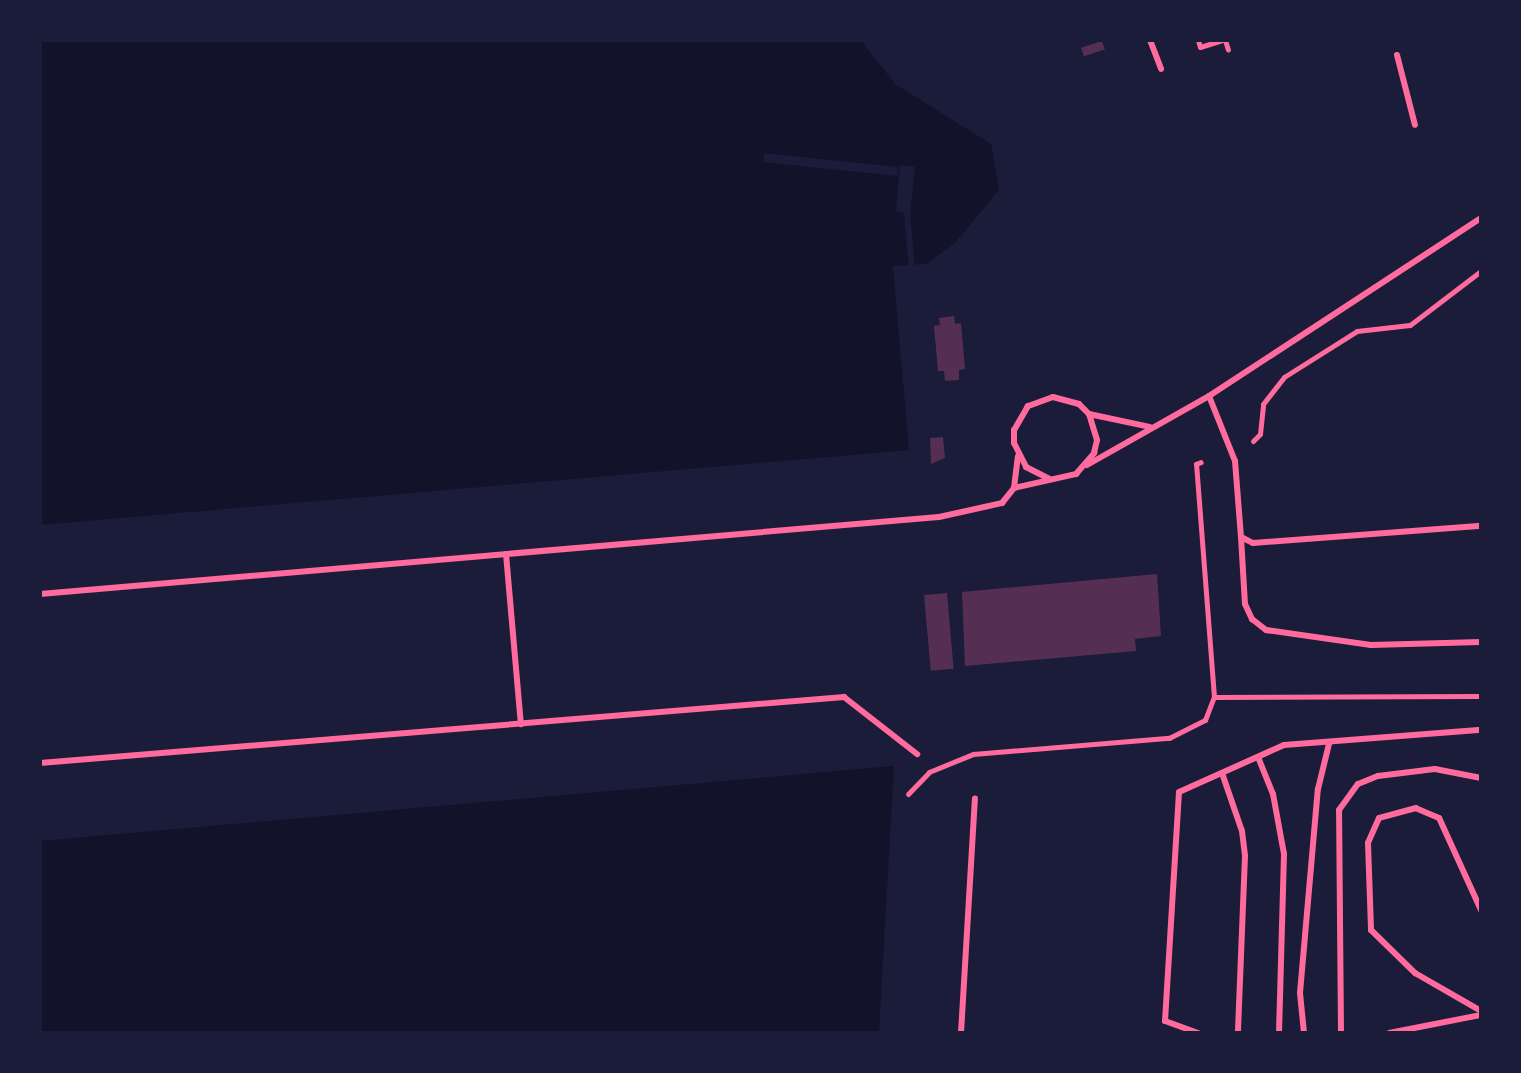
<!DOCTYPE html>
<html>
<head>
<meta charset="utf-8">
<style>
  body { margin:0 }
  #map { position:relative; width:1521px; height:1073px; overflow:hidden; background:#1b1b3a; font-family:Spectral,serif }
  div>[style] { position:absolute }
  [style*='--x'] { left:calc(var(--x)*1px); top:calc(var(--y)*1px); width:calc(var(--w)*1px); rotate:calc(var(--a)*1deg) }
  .water>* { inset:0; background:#12122b }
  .pier>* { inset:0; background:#1b1b3a; transform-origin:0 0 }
  .building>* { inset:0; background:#542f53; transform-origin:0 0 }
  .path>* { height:5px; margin:-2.5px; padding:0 2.5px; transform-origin:2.5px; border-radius:2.5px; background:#ff6b9d }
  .service>* { height:6px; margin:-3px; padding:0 3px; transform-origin:3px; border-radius:3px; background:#ff6b9d }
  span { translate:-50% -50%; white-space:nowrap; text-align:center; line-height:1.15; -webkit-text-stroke:7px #1b1b3a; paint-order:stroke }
  .frame { position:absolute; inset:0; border:42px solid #1b1b3a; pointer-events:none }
</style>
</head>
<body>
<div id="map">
  <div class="water">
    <div style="clip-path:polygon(40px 40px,861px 40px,895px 84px,991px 144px,999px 190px,954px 244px,926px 264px,893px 266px,909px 450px,40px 525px)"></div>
    <div style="clip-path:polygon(894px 766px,879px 1033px,40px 1033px,40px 841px)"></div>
  </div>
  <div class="pier">
    <div style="left:764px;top:153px;width:135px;height:9px;rotate:6deg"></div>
    <div style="clip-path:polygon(900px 165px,915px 167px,910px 214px,915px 269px,909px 269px,904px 213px,896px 212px)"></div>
  </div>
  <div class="building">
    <div style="left:1102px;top:41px;width:9px;height:22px;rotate:72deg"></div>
    <div style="clip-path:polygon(954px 316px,955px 324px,961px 323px,965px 369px,959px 370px,959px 380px,945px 381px,944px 371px,938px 371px,934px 326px,940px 325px,939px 318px)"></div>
    <div style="clip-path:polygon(943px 437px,945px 458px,931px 464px,930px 438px)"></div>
    <div style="clip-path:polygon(1157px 574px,1161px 636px,1135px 639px,1136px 651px,965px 666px,962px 592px)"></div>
    <div style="left:947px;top:593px;width:76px;height:23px;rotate:85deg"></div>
  </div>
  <div class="path">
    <div style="--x:1198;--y:40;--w:7;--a:74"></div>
    <div style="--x:1200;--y:47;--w:24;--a:-17"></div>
    <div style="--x:1225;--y:40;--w:10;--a:73"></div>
    <div style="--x:1253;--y:441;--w:10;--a:-45"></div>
    <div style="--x:1260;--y:434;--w:30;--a:-84"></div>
    <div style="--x:1263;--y:404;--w:34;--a:-52"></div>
    <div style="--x:1284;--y:377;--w:86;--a:-32.2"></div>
    <div style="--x:1357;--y:331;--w:53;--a:-6.5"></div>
    <div style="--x:1410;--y:325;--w:89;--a:-37.3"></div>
    <div style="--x:1214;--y:697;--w:267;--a:-0.2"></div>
    <div style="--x:908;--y:794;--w:30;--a:-46"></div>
    <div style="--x:929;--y:772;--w:48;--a:-22.2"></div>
    <div style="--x:973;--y:754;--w:197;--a:-4.7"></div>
    <div style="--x:1169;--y:738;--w:40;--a:-26.6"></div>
    <div style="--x:1205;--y:720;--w:25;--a:-69"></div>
    <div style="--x:1214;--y:697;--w:234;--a:-94.4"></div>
    <div style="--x:1196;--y:464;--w:5;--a:-22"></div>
  </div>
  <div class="service">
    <div style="--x:1150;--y:40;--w:31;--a:69"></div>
    <div style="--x:1397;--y:55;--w:72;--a:75.6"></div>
    <div style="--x:1209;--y:396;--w:70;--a:68.2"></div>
    <div style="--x:1235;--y:461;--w:76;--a:85.5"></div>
    <div style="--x:1241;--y:537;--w:13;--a:27"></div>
    <div style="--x:1253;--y:543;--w:229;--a:-4.3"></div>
    <div style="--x:1089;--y:414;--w:62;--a:12"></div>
    <div style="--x:1087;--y:465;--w:140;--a:-29.5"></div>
    <div style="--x:1209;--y:396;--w:325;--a:-33.2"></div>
    <div style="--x:1014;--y:488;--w:64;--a:-12.7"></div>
    <div style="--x:1076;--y:474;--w:28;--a:-49"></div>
    <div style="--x:1094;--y:453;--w:13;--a:-77"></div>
    <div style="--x:1097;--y:440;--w:27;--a:-107"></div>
    <div style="--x:1089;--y:414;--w:14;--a:-135"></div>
    <div style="--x:1079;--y:404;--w:27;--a:-165"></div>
    <div style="--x:1053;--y:397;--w:27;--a:160"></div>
    <div style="--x:1028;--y:406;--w:28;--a:120"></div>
    <div style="--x:1014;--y:430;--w:13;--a:90"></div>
    <div style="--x:1014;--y:443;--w:27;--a:63"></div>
    <div style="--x:1026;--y:467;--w:27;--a:27"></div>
    <div style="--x:1241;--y:537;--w:67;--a:86.6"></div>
    <div style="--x:1245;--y:604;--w:17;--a:65"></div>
    <div style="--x:1252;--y:619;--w:18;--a:38"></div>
    <div style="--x:1266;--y:630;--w:106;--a:8.1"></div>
    <div style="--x:1371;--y:645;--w:110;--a:-1.6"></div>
    <div style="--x:506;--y:554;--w:171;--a:85"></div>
    <div style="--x:40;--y:594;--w:902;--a:-4.9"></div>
    <div style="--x:939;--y:517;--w:65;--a:-12.5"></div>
    <div style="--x:1002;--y:503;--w:19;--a:-51"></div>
    <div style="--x:1014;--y:488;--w:32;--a:-83"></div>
    <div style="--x:1258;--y:757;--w:40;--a:68"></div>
    <div style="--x:1273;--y:794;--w:61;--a:79.6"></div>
    <div style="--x:1284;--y:854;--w:179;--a:91.6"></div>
    <div style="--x:40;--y:763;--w:807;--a:-4.69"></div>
    <div style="--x:844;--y:697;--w:93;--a:38"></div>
    <div style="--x:1222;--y:773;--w:61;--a:71"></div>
    <div style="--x:1242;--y:831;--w:25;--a:83"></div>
    <div style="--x:1245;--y:856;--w:177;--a:92.3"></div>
    <div style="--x:1481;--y:910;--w:101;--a:-114.5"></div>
    <div style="--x:1439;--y:818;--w:25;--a:-157"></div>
    <div style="--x:1416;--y:808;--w:38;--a:165"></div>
    <div style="--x:1379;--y:818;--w:27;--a:114"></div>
    <div style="--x:1368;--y:843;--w:87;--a:88"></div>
    <div style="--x:1371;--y:930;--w:62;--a:44.3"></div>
    <div style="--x:1415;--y:973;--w:76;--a:29.9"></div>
    <div style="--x:961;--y:1033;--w:235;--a:-86.6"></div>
    <div style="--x:1198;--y:1033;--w:35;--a:-160"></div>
    <div style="--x:1165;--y:1021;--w:229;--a:-86.5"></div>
    <div style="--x:1179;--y:792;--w:115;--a:-24.1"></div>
    <div style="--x:1284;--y:745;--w:198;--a:-4.4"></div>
    <div style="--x:1304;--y:1033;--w:40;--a:-95.7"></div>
    <div style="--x:1300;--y:993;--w:205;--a:-85"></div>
    <div style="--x:1318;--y:789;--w:46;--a:-76.3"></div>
    <div style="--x:1341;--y:1033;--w:223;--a:-90.5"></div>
    <div style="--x:1339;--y:810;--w:32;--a:-54"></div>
    <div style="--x:1358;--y:784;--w:22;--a:-22"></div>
    <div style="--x:1378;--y:776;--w:57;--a:-7"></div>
    <div style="--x:1435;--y:769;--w:47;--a:11.1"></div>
    <div style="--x:1389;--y:1033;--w:94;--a:-11.1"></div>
  </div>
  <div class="frame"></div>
</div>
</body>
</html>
